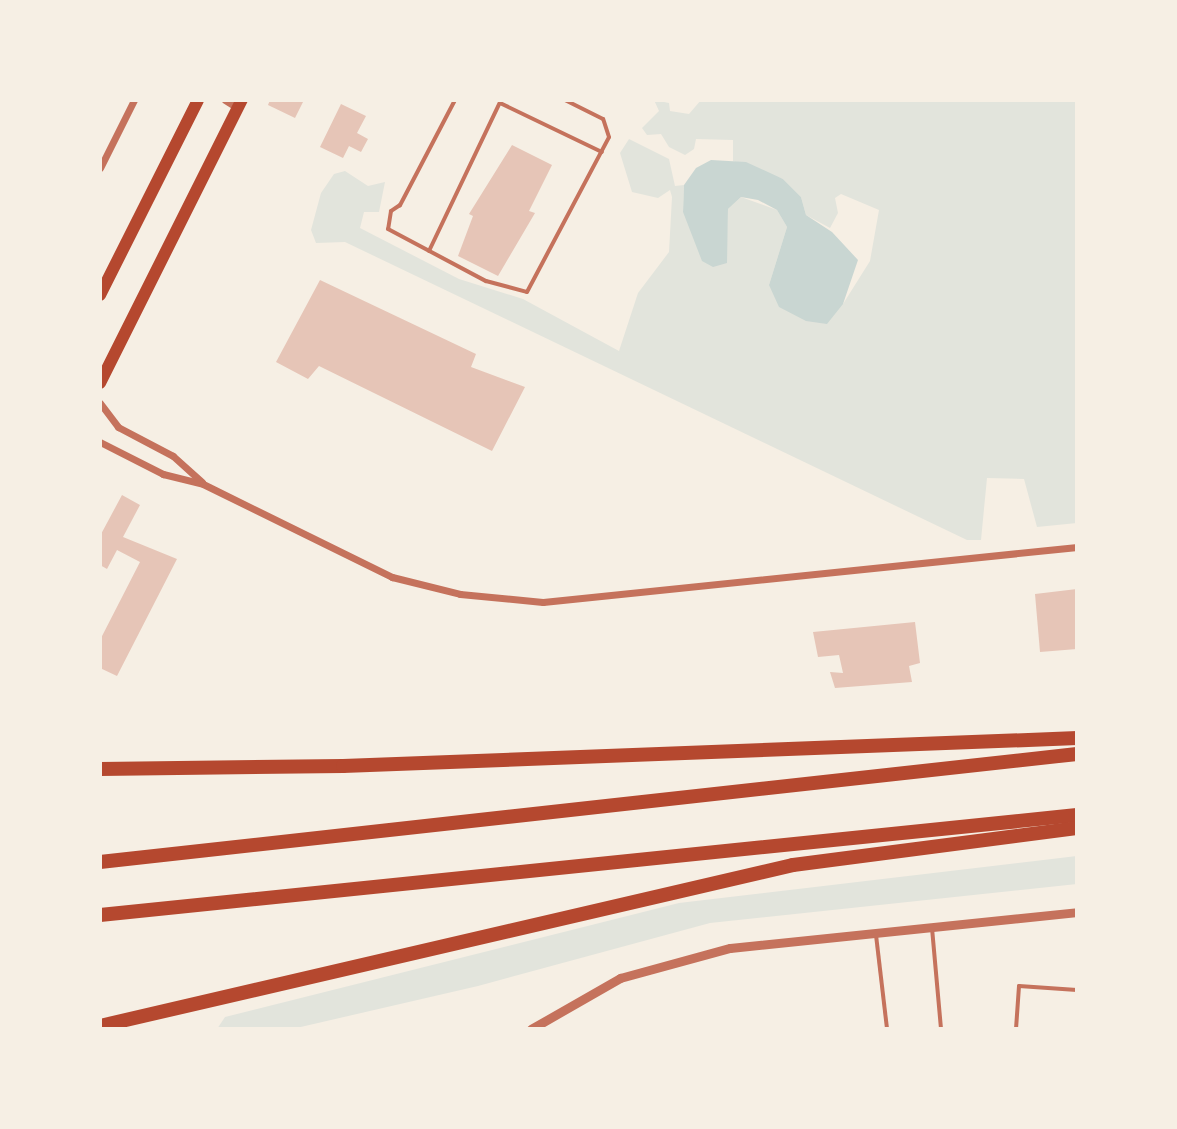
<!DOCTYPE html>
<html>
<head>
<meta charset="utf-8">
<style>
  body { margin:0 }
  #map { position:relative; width:1177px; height:1129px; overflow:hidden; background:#f6efe4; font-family:Arial,sans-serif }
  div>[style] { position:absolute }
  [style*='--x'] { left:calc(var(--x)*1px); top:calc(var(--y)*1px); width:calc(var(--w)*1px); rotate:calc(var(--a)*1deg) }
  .green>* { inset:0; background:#e2e4dc }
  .water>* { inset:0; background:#c9d6d2 }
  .building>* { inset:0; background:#e6c5b7 }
  .service>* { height:4px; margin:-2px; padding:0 2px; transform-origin:2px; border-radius:2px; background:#c5725c }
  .minor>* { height:7px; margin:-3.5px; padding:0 3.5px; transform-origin:3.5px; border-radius:3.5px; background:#c5725c }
  .tertiary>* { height:9px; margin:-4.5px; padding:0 4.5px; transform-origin:4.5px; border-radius:4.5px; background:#c5725c }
  .primary>* { height:12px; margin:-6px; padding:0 6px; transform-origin:6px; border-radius:6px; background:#b5482f }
  .motorway>* { height:14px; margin:-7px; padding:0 7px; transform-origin:7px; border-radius:7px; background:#b5482f }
  span { translate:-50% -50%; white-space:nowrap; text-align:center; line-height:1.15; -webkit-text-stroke:8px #f6efe4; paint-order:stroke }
  .frame { position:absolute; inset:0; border:102px solid #f6efe4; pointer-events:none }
</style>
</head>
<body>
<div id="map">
  <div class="green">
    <div style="clip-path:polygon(654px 100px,669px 103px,670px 111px,689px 114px,701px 100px,1077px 100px,1077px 523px,1037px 527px,1024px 479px,987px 478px,981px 540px,967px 540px,345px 242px,316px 243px,311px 230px,321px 193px,334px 174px,345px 171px,368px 186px,385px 182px,379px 212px,364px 212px,360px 228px,459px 279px,523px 299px,619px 351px,638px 293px,669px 252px,672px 197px,670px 190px,658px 198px,632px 192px,620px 153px,629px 139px,669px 159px,675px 186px,684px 185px,683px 212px,727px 233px,728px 209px,741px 197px,777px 210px,787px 227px,769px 285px,843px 304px,870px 261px,879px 210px,841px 194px,835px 198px,838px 213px,830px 228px,806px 215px,801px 197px,783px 179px,733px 161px,733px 140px,696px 139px,694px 149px,685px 155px,669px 147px,661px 134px,647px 135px,642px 128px,659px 111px)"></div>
    <div style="clip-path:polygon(1077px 856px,1077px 884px,710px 923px,478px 986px,292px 1029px,217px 1029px,225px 1017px,679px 903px)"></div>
  </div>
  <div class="water">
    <div style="clip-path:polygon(711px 160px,746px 162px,783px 179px,801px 197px,806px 215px,832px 232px,858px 260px,843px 304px,827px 324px,806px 321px,779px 307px,769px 285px,787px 227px,777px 210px,758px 200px,741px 197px,728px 209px,727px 263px,713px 267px,702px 261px,683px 212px,684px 185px,696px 168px)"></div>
  </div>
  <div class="building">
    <div style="clip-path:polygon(270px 100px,304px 100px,295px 118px,268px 105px)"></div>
    <div style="clip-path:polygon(341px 104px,366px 116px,357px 133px,368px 139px,361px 152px,349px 146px,343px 158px,320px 147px)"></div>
    <div style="clip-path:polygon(512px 145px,552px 165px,529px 211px,535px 213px,498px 276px,458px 256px,473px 216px,469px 214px)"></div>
    <div style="clip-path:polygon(320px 280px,476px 354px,471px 367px,525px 387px,492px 451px,319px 366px,308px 379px,276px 362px)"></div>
    <div style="clip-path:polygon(122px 495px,140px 505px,123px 537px,177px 559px,117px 676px,100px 668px,100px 640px,140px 562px,117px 550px,107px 569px,100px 565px,100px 536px)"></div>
    <div style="clip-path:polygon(1077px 589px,1077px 649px,1040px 652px,1035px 594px)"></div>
    <div style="clip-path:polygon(915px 622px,920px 663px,909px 666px,912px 682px,835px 688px,830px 672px,843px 673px,839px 655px,818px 657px,813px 632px)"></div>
  </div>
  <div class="service">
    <div style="--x:455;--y:100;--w:119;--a:117.6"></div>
    <div style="--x:400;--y:205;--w:11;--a:146"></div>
    <div style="--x:391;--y:211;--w:18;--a:99"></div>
    <div style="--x:388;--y:229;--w:111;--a:28"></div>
    <div style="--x:486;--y:281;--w:42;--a:15"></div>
    <div style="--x:527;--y:292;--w:175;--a:-62.1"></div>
    <div style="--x:609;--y:137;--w:19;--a:-108"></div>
    <div style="--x:603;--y:119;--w:42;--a:-153.4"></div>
    <div style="--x:500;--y:103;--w:113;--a:25.7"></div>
    <div style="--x:429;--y:251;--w:167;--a:-64.5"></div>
    <div style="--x:932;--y:928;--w:101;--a:84.9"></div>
    <div style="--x:876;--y:935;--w:95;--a:83.3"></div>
    <div style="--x:1016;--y:1029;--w:43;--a:-86"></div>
    <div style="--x:1019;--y:986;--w:58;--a:3.9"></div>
  </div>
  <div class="minor">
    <div style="--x:225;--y:100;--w:15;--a:32"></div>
    <div style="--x:100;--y:168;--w:76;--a:-63.4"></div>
    <div style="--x:100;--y:403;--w:30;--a:53"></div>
    <div style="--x:118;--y:427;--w:62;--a:27.8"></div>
    <div style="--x:173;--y:456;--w:39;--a:42"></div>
    <div style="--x:100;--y:442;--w:71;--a:26.9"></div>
    <div style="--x:163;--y:474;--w:41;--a:14"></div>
    <div style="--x:203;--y:484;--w:211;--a:26.2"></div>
    <div style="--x:392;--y:577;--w:70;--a:14"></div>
    <div style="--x:460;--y:594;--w:83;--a:5.5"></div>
    <div style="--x:543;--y:602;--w:537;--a:-5.88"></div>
  </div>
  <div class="tertiary">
    <div style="--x:531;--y:1029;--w:103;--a:-29.8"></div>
    <div style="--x:620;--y:978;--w:114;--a:-15.3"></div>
    <div style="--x:730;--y:948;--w:349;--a:-5.9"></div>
  </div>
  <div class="primary">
    <div style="--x:100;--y:295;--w:218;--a:-63.3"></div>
    <div style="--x:100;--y:383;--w:317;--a:-63.4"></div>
  </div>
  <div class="motorway">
    <div style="--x:100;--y:769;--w:243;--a:-0.7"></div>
    <div style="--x:343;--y:766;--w:735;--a:-2.18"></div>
    <div style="--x:100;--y:862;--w:983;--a:-6.31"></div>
    <div style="--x:100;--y:915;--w:982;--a:-5.84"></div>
    <div style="--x:100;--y:1026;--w:711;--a:-13.08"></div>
    <div style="--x:793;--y:865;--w:286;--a:-7.4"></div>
  </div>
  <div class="frame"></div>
</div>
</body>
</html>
